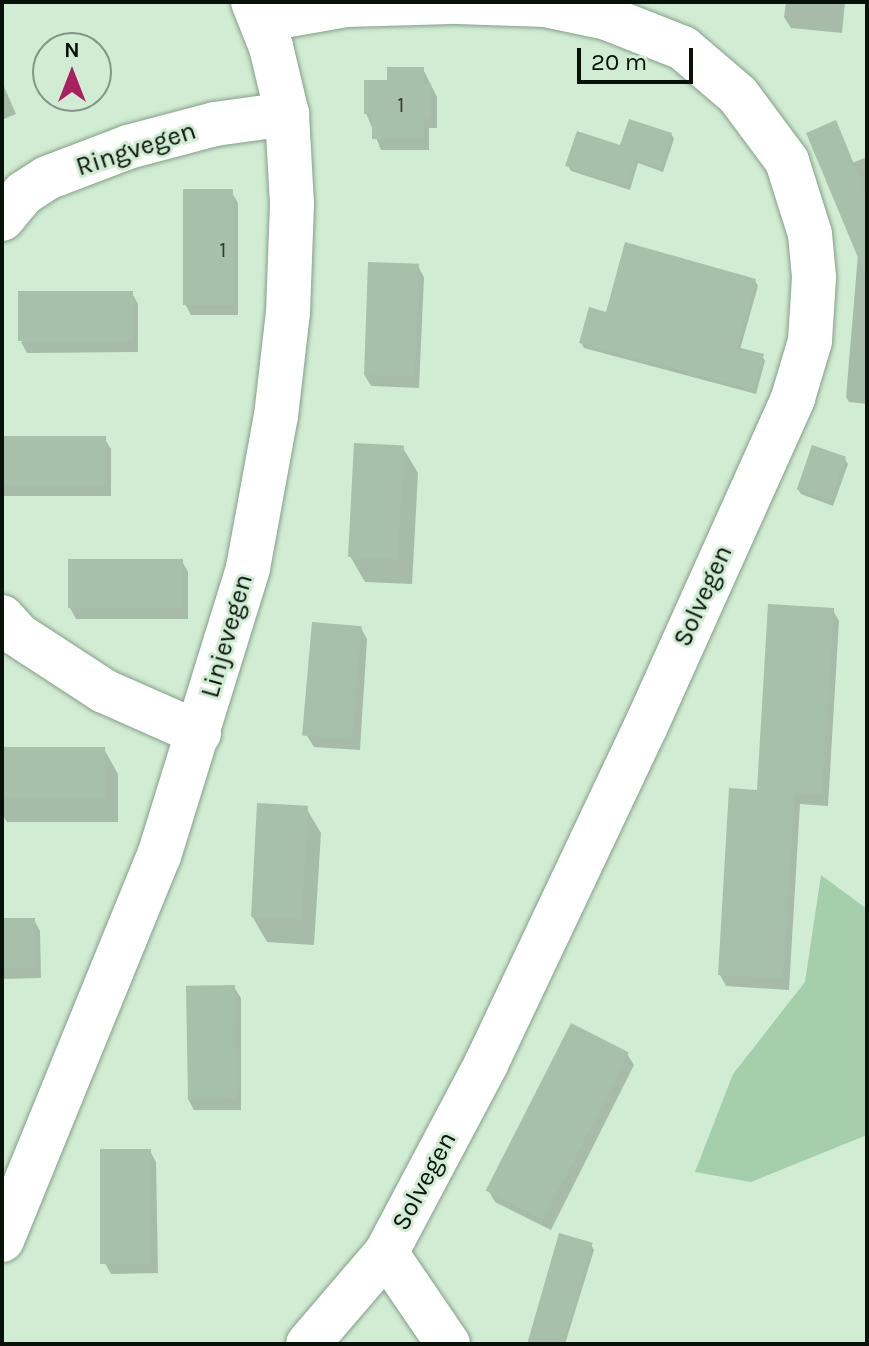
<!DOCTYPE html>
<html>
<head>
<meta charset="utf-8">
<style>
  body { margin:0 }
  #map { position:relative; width:869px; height:1346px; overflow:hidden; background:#d0ecd3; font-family:Karla,sans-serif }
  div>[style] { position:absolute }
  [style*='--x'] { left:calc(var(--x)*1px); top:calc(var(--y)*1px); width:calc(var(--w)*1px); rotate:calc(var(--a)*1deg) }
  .green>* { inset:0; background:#a5cfab }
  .shadow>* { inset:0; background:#0003 }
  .building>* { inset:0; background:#a6c0a9; transform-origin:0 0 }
  .roads { filter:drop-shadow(0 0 2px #859e88) drop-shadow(0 0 2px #859e88) }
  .minor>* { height:44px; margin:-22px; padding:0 22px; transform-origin:22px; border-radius:22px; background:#fff }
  span { translate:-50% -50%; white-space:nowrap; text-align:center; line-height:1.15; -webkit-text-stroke:6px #d0ecd3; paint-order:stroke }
  .number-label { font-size:22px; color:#303e32 }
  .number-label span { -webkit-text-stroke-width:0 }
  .street-label { font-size:26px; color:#09120a }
  .frame { position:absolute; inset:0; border:4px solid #09120a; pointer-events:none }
  .north { position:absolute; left:32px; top:32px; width:80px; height:80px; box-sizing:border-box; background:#d0ecd3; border:2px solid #809583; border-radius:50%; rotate:0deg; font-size:22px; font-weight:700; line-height:32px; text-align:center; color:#09120a }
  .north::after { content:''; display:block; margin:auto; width:28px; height:36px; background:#ab2061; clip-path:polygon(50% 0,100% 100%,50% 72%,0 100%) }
  .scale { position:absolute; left:577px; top:48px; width:116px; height:36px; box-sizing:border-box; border:4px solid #09120a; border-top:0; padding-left:10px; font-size:24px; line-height:28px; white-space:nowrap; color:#09120a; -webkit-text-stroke:6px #d0ecd3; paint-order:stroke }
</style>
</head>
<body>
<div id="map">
  <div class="green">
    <div style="clip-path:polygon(821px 875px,867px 909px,867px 1135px,751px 1182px,695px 1172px,733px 1074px,805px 982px)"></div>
  </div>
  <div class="shadow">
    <div style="clip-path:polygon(786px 2px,845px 2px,842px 33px,791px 28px,784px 17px)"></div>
    <div style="clip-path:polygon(423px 69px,437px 97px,437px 128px,429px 128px,429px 150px,381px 150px,366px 113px,389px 82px)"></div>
    <div style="clip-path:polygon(2px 82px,16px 114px,2px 120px)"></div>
    <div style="clip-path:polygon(671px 134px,674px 139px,663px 172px,638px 163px,630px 190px,571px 171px,568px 166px)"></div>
    <div style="clip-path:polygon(867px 157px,867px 404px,849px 402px,846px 397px,858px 254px,852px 163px)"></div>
    <div style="clip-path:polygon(231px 191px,238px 203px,238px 315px,191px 315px,185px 304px)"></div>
    <div style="clip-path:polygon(418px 266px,424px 277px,419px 388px,371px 386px,364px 374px)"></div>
    <div style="clip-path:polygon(755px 281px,758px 286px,740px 350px,762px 356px,765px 361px,756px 394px,584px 348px,581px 343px,607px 314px)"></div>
    <div style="clip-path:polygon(132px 293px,138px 304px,138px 352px,27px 353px,21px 342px)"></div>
    <div style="clip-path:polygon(2px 438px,104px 438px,111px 449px,111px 496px,2px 496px)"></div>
    <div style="clip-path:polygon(403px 448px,418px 473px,412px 584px,365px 582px,350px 556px)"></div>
    <div style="clip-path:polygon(845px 459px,848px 464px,833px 506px,801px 494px,798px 489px)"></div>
    <div style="clip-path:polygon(182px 561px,188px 572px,188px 619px,76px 619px,70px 608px)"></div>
    <div style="clip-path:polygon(833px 610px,839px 621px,828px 806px,800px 804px,789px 990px,726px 986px,720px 975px,759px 792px)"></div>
    <div style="clip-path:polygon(361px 628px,367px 639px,360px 750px,314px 747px,307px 736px)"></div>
    <div style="clip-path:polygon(2px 749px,104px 749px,118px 774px,118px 822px,7px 822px,2px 814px)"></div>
    <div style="clip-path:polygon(306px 808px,321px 833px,314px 945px,267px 942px,252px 916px)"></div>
    <div style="clip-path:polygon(34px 920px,40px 931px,41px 978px,2px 979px,2px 921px)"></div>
    <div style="clip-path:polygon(234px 987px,241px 998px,241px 1110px,194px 1110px,188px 1099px)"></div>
    <div style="clip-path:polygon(627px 1054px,634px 1065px,551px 1230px,495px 1202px,489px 1191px)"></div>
    <div style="clip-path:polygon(150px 1151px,156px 1162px,158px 1273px,111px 1274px,105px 1263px)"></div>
    <div style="clip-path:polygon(591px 1245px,594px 1250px,565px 1344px,527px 1344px)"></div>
  </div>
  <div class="building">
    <div style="clip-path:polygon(387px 67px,424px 67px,424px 84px,431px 84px,431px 117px,424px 117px,424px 139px,372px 139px,372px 114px,364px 114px,364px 80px,387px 80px)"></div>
    <div style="clip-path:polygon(629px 119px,672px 133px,661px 168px,636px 159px,627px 186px,565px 166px,577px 131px,620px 145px)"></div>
    <div style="clip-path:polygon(836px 120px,867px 196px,867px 279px,806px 133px)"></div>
    <div style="left:183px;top:189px;width:50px;height:116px"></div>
    <div style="clip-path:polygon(625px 242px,756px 279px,737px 347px,764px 354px,754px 390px,579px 343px,589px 307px,606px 312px)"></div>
    <div style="left:368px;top:262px;width:51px;height:113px;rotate:2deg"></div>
    <div style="left:133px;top:291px;width:50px;height:115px;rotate:90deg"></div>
    <div style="left:2px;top:436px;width:104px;height:49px"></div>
    <div style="left:354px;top:443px;width:50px;height:114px;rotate:3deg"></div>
    <div style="left:812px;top:445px;width:36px;height:47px;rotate:19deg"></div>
    <div style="left:68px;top:559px;width:115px;height:49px"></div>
    <div style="clip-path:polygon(768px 604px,834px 608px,822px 795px,795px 793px,783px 979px,718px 975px,729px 788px,757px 790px)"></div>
    <div style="left:312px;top:622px;width:50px;height:114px;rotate:5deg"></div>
    <div style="left:2px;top:747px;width:103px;height:50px"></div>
    <div style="left:257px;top:803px;width:51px;height:114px;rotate:3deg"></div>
    <div style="left:35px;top:918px;width:50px;height:33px;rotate:90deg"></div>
    <div style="left:235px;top:985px;width:114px;height:49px;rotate:89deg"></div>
    <div style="left:571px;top:1023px;width:65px;height:188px;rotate:27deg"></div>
    <div style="left:100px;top:1149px;width:51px;height:115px"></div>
    <div style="left:559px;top:1233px;width:35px;height:116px;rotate:16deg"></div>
  </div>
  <div class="roads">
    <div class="minor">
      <div style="--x:261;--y:20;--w:86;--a:-10"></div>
      <div style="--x:346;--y:5;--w:105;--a:-1.6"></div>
      <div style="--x:2;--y:219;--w:34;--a:-50"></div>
      <div style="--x:24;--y:193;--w:27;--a:-33"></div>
      <div style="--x:47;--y:178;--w:87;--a:-20.9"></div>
      <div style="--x:128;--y:147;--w:90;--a:-14.8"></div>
      <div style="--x:215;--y:124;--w:73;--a:-7.9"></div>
      <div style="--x:2;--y:617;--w:24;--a:48"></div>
      <div style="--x:18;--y:635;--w:103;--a:33.1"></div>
      <div style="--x:104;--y:691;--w:104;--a:23.9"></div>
      <div style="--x:2;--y:1240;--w:415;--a:-67.8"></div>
      <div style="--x:159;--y:856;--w:301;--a:-72.8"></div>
      <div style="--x:248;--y:568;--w:155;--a:-79.6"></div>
      <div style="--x:276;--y:416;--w:104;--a:-83.4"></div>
      <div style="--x:288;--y:313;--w:109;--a:-87.9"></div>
      <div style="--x:292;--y:204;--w:90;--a:-93.2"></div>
      <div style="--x:287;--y:114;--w:69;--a:-103.4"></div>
      <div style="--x:271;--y:47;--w:48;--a:-111.8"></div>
      <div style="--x:386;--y:1253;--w:110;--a:55.7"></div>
      <div style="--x:308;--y:1344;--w:120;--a:-49.4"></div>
      <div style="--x:386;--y:1253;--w:214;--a:-62.1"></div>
      <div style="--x:486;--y:1064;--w:372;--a:-64.7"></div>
      <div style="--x:645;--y:728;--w:362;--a:-65.8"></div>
      <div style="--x:793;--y:398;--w:59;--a:-73.4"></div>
      <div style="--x:810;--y:341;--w:64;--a:-86.4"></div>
      <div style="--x:814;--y:277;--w:43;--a:-95.3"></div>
      <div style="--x:810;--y:234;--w:77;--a:-107.5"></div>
      <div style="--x:787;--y:161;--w:82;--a:-126.6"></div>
      <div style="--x:738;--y:95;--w:72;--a:-139.5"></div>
      <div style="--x:683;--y:48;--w:82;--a:-158.5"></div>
      <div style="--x:607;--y:18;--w:62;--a:-168"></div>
      <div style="--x:546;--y:5;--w:89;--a:-178.1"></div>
    </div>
  </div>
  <div class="number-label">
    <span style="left:401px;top:106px">1</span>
    <span style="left:223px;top:251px">1</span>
  </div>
  <div class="street-label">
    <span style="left:136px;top:149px;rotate:-18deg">Ringvegen</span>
    <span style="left:703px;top:596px;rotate:-66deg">Solvegen</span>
    <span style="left:227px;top:636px;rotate:-74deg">Linjevegen</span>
    <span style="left:424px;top:1181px;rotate:-62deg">Solvegen</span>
  </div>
  <div class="frame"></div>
  <div class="north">N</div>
  <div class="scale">20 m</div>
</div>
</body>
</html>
